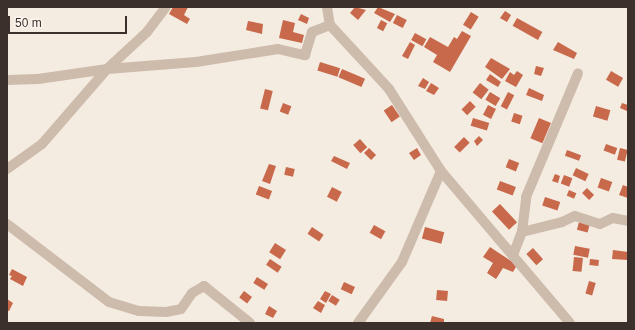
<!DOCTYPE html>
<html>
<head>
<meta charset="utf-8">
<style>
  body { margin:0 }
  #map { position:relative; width:635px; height:330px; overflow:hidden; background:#f4ebe1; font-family:Arial,sans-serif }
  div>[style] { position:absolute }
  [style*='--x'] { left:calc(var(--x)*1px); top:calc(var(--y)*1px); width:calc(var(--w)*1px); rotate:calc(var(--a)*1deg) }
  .building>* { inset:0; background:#c8694b; transform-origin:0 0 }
  .street>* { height:10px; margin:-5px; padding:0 5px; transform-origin:5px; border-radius:5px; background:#cdbbac }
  span { translate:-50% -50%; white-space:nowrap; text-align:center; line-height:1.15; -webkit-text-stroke:4px #fbf5ee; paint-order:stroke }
  .frame { position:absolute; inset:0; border:8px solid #3b302b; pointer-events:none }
  .scale { position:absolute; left:8px; top:16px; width:119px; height:18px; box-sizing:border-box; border:2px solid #3b302b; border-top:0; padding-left:5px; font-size:12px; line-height:14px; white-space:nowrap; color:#3b302b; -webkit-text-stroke:3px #fbf5ee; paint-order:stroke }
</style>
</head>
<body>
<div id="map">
  <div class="building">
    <div style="clip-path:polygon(173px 7px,188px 7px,184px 15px,190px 19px,187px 24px,169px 14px)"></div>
    <div style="clip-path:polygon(355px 7px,366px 10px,358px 20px,350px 13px)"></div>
    <div style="clip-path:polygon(378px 7px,395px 14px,390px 22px,374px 13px)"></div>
    <div style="clip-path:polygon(505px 11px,511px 15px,507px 22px,500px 18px)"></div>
    <div style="left:471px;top:12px;width:9px;height:15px;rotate:32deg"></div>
    <div style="clip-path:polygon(301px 14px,309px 18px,307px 24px,298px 20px)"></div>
    <div style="left:397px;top:15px;width:11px;height:9px;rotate:27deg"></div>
    <div style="left:517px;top:18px;width:29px;height:9px;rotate:29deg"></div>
    <div style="clip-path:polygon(283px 20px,295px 23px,293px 32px,304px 35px,302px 43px,279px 38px)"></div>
    <div style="left:381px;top:20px;width:7px;height:9px;rotate:27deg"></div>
    <div style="clip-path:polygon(248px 21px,263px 24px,262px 34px,246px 30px)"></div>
    <div style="clip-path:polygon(462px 31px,471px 36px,450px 72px,433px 62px,437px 55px,424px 47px,430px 37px,448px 47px,454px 37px,457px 39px)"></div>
    <div style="left:415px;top:33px;width:13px;height:8px;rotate:29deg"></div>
    <div style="clip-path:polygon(410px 42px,415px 45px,408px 59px,402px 56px)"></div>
    <div style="clip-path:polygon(558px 42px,577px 53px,574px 59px,553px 50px)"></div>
    <div style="clip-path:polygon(491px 58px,510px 69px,502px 79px,485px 67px)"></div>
    <div style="left:320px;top:62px;width:21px;height:9px;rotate:17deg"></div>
    <div style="clip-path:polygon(536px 66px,544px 68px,541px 76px,534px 74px)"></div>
    <div style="left:342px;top:69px;width:25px;height:9px;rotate:23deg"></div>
    <div style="clip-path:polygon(517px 71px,523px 75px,516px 87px,505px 81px,510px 72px,514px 75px)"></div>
    <div style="left:611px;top:71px;width:14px;height:10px;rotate:30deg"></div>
    <div style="clip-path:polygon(490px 74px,501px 82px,498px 87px,486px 80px)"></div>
    <div style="clip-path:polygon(423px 78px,429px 82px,425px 89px,418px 86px)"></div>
    <div style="clip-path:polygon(431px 83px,439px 88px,434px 95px,426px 91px)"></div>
    <div style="left:480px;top:83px;width:11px;height:12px;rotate:38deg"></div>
    <div style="clip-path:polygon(529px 88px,544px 95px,542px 101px,526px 95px)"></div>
    <div style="left:265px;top:89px;width:8px;height:20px;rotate:14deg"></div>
    <div style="left:490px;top:92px;width:12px;height:9px;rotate:31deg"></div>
    <div style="left:508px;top:92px;width:7px;height:16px;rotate:27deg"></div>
    <div style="left:470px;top:101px;width:8px;height:12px;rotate:45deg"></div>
    <div style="left:283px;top:103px;width:9px;height:9px;rotate:21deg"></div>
    <div style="clip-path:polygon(622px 103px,628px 105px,627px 111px,620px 108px)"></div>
    <div style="left:392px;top:105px;width:14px;height:10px;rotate:56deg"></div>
    <div style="left:488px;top:105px;width:9px;height:11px;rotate:27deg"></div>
    <div style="left:596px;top:106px;width:15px;height:11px;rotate:16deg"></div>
    <div style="left:514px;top:113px;width:9px;height:9px;rotate:18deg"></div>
    <div style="left:473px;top:118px;width:17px;height:8px;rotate:17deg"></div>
    <div style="left:539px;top:118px;width:13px;height:22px;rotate:23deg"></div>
    <div style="clip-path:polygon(479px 136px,483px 140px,477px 146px,474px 141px)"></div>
    <div style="left:464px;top:137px;width:8px;height:14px;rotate:45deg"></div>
    <div style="left:360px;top:139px;width:11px;height:9px;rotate:49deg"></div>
    <div style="left:606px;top:144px;width:12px;height:7px;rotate:20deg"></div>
    <div style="left:369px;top:148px;width:10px;height:7px;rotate:45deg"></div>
    <div style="clip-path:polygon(417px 148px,421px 155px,414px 160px,409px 153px)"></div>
    <div style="left:620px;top:148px;width:8px;height:12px;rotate:14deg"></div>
    <div style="left:567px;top:150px;width:15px;height:6px;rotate:20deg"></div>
    <div style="clip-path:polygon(334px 156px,350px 163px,347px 169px,331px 161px)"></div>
    <div style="left:509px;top:159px;width:11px;height:9px;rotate:22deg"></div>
    <div style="clip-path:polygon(269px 164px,276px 166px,270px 184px,262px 181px)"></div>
    <div style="left:286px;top:167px;width:9px;height:8px;rotate:13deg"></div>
    <div style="left:576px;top:168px;width:14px;height:8px;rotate:25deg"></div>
    <div style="clip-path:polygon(555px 174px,560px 176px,558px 183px,552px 181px)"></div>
    <div style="left:564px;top:175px;width:9px;height:9px;rotate:21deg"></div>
    <div style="left:601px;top:178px;width:12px;height:10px;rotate:20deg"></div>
    <div style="left:500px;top:181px;width:17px;height:9px;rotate:21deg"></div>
    <div style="clip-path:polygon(623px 185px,628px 187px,628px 198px,619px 195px)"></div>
    <div style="left:259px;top:186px;width:14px;height:9px;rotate:21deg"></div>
    <div style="left:332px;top:187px;width:11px;height:11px;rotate:27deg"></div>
    <div style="left:587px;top:188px;width:10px;height:7px;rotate:45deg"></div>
    <div style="left:569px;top:190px;width:8px;height:6px;rotate:23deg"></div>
    <div style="left:545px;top:197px;width:16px;height:9px;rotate:18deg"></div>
    <div style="left:500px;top:204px;width:25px;height:11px;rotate:47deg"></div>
    <div style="left:579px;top:222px;width:11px;height:8px;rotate:15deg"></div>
    <div style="left:374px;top:225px;width:13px;height:9px;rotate:29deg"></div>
    <div style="left:312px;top:227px;width:14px;height:8px;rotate:34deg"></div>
    <div style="left:425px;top:227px;width:20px;height:12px;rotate:15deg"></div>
    <div style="left:275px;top:243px;width:13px;height:11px;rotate:32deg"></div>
    <div style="left:575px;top:246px;width:15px;height:9px;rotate:11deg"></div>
    <div style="clip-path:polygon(490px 247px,517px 265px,513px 272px,503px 268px,496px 279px,487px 273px,493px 263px,483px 257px)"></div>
    <div style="left:533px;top:248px;width:15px;height:9px;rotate:48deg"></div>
    <div style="clip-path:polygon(613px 250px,628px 252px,628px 260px,612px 259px)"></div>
    <div style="left:574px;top:257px;width:9px;height:14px;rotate:6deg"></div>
    <div style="left:270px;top:259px;width:14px;height:7px;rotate:34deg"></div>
    <div style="left:590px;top:259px;width:9px;height:6px;rotate:6deg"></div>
    <div style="clip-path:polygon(12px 269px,27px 277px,23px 286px,10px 279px,12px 276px,9px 275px)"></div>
    <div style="left:257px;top:277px;width:13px;height:7px;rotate:32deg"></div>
    <div style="left:589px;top:281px;width:7px;height:13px;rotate:16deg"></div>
    <div style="left:344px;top:282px;width:12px;height:8px;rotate:24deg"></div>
    <div style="left:437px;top:290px;width:11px;height:10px;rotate:5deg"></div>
    <div style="left:244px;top:291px;width:10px;height:8px;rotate:37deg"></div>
    <div style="clip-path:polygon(325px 291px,331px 294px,326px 303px,320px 299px)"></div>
    <div style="left:332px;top:295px;width:9px;height:7px;rotate:32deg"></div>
    <div style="clip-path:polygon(7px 299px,13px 303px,9px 311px,7px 311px)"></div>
    <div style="clip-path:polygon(318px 301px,325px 305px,321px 313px,313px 308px)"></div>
    <div style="clip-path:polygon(269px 306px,277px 311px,273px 318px,265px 314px)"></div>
    <div style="clip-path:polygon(432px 316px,444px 319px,444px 323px,430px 323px)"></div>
  </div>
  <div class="street">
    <div style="--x:327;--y:7;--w:18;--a:81"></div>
    <div style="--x:330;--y:25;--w:87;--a:47.3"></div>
    <div style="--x:389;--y:89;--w:97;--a:57.6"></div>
    <div style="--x:441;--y:171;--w:199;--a:49.7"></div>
    <div style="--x:7;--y:80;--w:31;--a:-2"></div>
    <div style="--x:38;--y:79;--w:70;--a:-8.2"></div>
    <div style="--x:107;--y:69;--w:89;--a:-4.5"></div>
    <div style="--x:196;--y:62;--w:83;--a:-9"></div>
    <div style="--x:278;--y:49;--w:28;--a:13"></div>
    <div style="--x:305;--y:55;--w:24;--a:-73"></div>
    <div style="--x:312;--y:32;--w:19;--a:-21"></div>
    <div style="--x:7;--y:169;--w:43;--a:-35.5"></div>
    <div style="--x:42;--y:144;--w:99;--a:-49.1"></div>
    <div style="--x:107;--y:69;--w:54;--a:-42.8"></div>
    <div style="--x:147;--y:32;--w:31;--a:-53"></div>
    <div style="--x:7;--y:224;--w:128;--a:37.4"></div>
    <div style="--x:109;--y:302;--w:31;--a:17"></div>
    <div style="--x:139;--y:311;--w:27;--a:2"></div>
    <div style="--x:166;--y:312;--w:15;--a:-11"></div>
    <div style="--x:181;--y:309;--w:19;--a:-55"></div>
    <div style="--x:192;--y:293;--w:14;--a:-30"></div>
    <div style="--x:204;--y:286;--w:59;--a:38.8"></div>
    <div style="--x:522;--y:232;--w:35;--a:-83"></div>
    <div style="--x:526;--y:197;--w:134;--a:-67.2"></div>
    <div style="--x:513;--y:255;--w:25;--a:-69"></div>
    <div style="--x:522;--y:232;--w:41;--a:-14"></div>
    <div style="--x:562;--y:222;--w:14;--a:-25"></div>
    <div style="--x:575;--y:216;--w:26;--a:18"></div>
    <div style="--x:600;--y:224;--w:14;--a:-25"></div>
    <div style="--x:613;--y:218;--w:15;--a:11"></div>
    <div style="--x:358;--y:323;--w:75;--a:-54.2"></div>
    <div style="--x:402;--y:262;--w:99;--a:-66.8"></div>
  </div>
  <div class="frame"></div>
  <div class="scale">50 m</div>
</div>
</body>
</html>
